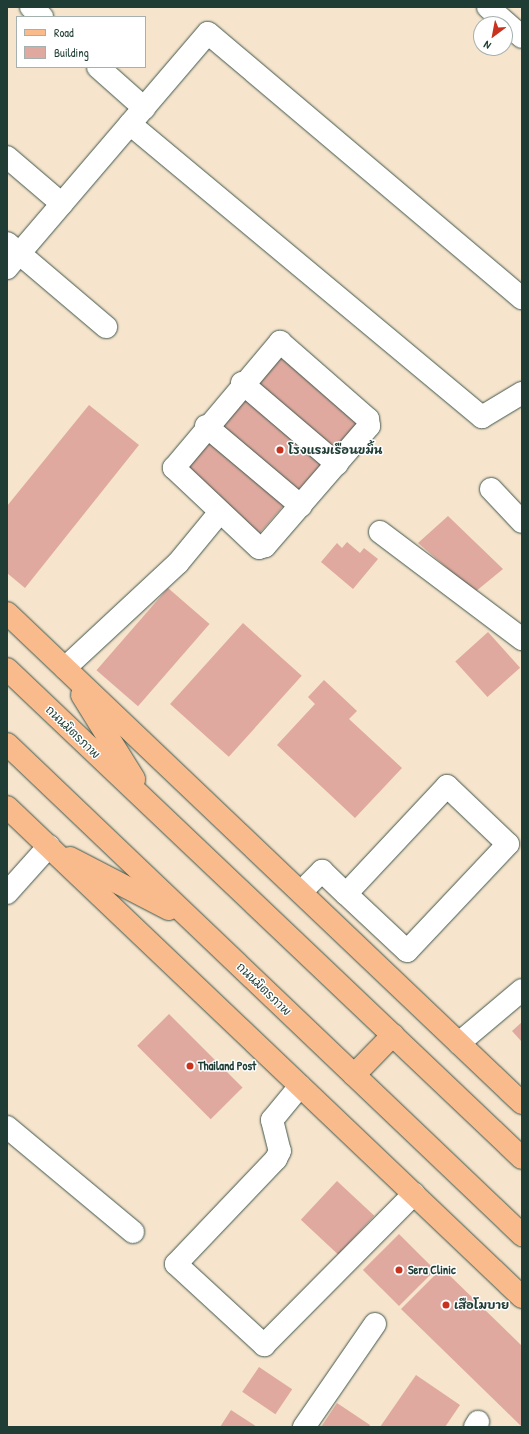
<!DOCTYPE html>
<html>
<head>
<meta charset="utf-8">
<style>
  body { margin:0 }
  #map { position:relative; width:529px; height:1434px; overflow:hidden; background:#f6e4cc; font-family:"Patrick Hand","Playpen Sans Thai",sans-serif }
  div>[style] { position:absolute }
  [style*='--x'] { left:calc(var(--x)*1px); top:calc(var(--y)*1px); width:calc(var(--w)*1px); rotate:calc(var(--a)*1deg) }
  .building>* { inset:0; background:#dfa99f; transform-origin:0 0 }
  .roads { filter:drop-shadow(0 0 1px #3f564b) drop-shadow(0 0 1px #3f564b) }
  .minor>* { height:22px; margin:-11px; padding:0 11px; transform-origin:11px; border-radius:11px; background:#fff }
  .major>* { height:22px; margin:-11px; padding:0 11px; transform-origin:11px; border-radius:11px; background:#fabb8c }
  .dots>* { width:11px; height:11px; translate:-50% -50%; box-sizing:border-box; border:2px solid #fff; border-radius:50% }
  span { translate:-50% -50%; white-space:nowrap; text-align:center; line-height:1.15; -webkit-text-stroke:3px #fff; paint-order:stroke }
  .poi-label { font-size:12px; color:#1f3d34; font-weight:700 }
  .left { translate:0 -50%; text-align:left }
  .street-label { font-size:12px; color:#1f3d34 }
  .frame { position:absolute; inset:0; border:8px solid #1f3d34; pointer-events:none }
  .legend { position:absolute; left:16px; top:16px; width:130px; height:52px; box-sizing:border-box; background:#fff; border:1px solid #a5b1ae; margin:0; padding:5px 7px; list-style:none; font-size:12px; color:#1f3d34 }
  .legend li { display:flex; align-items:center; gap:8px; height:20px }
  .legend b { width:20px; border:1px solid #a5b1ae }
  .north { position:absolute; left:473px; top:16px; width:40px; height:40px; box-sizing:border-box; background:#fff; border:1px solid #a5b1ae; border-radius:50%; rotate:212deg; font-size:11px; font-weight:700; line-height:16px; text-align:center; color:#1f3d34 }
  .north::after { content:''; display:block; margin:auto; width:14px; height:18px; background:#c8321e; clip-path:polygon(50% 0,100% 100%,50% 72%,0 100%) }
</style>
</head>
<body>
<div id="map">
  <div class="building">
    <div style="left:277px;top:346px;width:111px;height:42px;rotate:40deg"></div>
    <div style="left:242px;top:389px;width:109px;height:43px;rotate:41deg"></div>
    <div style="clip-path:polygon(89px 405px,139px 445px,25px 588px,7px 573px,7px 506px)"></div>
    <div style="left:208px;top:431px;width:106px;height:44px;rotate:41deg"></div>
    <div style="clip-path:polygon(448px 516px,503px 569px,475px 592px,418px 543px)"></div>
    <div style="clip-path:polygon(347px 542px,360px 553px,364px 548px,378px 559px,353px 589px,321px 562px,337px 543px,342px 548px)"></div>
    <div style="left:168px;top:588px;width:55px;height:109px;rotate:41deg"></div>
    <div style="left:243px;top:623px;width:79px;height:109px;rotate:42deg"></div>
    <div style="left:488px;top:632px;width:48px;height:44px;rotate:48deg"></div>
    <div style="clip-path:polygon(324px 680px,357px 711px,349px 719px,402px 768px,355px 818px,277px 745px,315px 704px,308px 697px)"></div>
    <div style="left:169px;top:1014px;width:104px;height:45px;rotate:45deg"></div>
    <div style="clip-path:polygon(522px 1022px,522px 1042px,512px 1031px)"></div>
    <div style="left:337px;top:1181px;width:51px;height:53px;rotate:43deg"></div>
    <div style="left:399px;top:1234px;width:51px;height:51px;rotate:45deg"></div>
    <div style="clip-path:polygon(442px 1268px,522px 1346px,522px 1427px,401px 1309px)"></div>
    <div style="left:259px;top:1367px;width:40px;height:30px;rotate:34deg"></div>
    <div style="clip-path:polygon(416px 1375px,460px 1405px,445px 1427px,380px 1427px)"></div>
    <div style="clip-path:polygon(337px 1403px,370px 1425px,369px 1427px,321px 1427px)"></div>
    <div style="clip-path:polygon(231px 1410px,257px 1427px,220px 1427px)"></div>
  </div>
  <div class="roads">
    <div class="minor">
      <div style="--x:31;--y:7;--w:15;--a:42"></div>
      <div style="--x:488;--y:7;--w:45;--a:41.4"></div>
      <div style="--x:98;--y:67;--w:62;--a:41.7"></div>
      <div style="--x:130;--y:124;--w:458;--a:39.8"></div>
      <div style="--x:482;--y:417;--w:47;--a:-31"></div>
      <div style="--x:7;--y:157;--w:72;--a:40.5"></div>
      <div style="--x:7;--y:243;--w:130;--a:40.3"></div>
      <div style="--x:7;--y:268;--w:309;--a:-49.5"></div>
      <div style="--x:208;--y:33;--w:411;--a:40.2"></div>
      <div style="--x:280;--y:342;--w:117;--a:41.2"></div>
      <div style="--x:368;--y:419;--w:7;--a:82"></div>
      <div style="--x:369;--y:426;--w:159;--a:130.9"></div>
      <div style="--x:265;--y:546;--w:6;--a:162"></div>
      <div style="--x:259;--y:548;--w:117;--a:-136.7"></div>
      <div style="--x:174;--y:468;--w:165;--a:-49.9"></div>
      <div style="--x:242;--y:383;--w:125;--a:40.5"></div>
      <div style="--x:206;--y:426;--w:124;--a:40.1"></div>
      <div style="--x:491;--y:489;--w:45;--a:46.8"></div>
      <div style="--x:380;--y:532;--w:178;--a:37"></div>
      <div style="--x:65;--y:668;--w:154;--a:-42.9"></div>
      <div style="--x:178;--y:563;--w:66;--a:-50.5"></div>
      <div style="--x:301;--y:892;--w:30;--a:-45"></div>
      <div style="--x:322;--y:871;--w:33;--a:44"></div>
      <div style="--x:346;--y:894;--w:148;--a:-46.9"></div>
      <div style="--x:447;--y:786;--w:84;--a:43.6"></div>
      <div style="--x:508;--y:844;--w:147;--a:133.3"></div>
      <div style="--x:407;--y:951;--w:83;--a:-136.9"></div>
      <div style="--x:7;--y:893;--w:63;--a:-48.2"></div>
      <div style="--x:459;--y:1043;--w:82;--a:-40.1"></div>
      <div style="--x:300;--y:1086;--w:44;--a:129.5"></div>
      <div style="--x:272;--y:1120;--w:32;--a:76"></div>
      <div style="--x:280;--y:1151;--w:9;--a:117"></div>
      <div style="--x:276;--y:1159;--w:145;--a:133.6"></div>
      <div style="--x:176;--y:1264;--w:120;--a:42.6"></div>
      <div style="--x:264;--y:1345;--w:213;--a:-45.2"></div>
      <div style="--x:7;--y:1127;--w:164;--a:39.8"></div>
      <div style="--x:304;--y:1427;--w:125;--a:-55.4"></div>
      <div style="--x:475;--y:1427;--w:6;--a:-59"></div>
    </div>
    <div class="major">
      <div style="--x:7;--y:613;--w:711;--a:43.58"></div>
      <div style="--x:7;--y:669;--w:710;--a:43.52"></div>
      <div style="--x:82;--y:695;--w:99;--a:58.2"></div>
      <div style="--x:7;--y:744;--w:712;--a:43.63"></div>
      <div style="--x:7;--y:807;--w:711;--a:43.58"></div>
      <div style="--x:70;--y:858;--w:111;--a:27.3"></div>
      <div style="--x:354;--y:1075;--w:56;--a:-45.7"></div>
    </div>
  </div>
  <div class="dots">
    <div style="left:280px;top:450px;background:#c8321e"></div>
    <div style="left:190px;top:1066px;background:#c8321e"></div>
    <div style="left:399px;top:1270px;background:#c8321e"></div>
    <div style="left:446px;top:1305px;background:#c8321e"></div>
  </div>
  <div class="poi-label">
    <span class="left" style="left:288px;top:450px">โรงแรมเรือนขมิ้น</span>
    <span class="left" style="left:198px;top:1066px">Thailand Post</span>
    <span class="left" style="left:408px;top:1270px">Sera Clinic</span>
    <span class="left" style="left:454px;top:1305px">เสือโมบาย</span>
  </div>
  <div class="street-label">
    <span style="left:73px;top:732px;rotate:44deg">ถนนมิตรภาพ</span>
    <span style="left:264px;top:989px;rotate:44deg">ถนนมิตรภาพ</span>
  </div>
  <div class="frame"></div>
  <ul class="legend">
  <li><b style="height:5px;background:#fabb8c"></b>Road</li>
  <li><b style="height:11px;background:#dfa99f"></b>Building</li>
  </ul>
  <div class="north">N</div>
</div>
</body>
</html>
